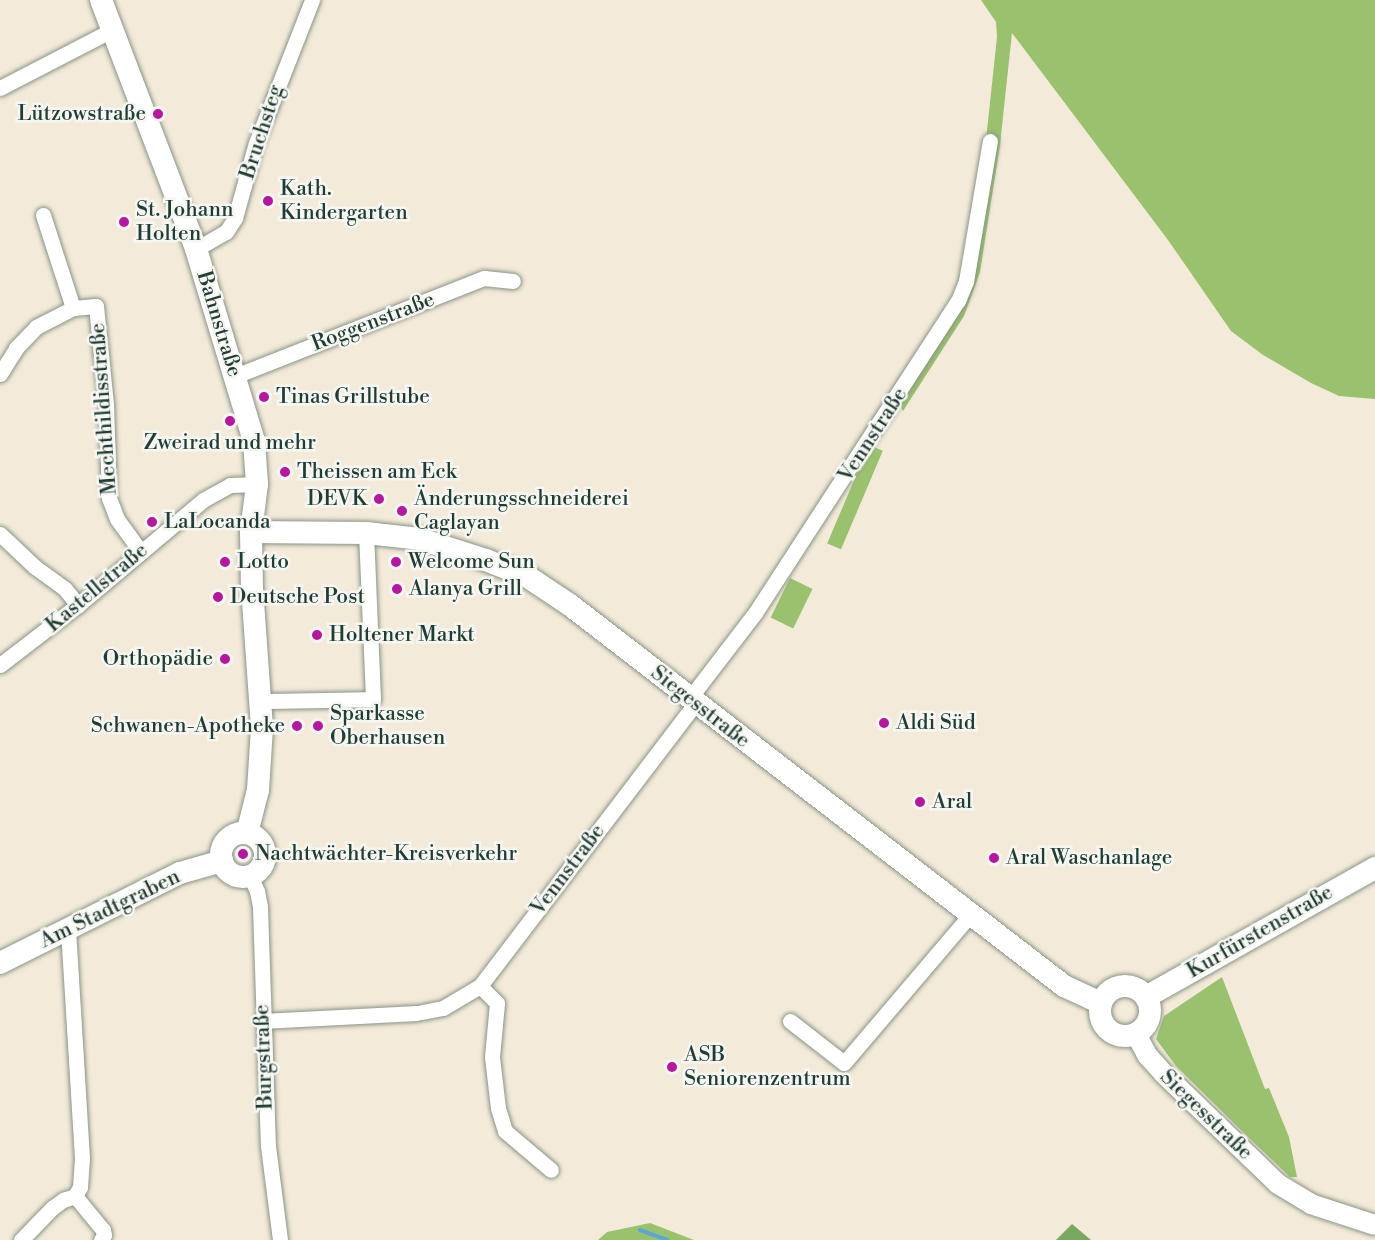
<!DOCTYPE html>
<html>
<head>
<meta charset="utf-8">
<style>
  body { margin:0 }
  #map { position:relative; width:1375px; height:1240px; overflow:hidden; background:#f3ead9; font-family:"Libre Bodoni",serif }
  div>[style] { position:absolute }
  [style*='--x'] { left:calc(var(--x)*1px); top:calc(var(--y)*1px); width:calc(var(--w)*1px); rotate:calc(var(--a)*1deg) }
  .green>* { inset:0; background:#9ac26e; transform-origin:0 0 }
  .forest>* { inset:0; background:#7ba861 }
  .stream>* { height:4px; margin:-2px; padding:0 2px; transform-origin:2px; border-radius:2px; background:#5ca6d4 }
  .roads { filter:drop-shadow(0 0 2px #899486) drop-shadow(0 0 2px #899486) }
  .minor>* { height:15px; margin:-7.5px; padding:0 7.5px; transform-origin:7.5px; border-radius:7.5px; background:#fff }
  .tertiary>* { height:20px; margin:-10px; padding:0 10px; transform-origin:10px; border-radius:10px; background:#fff }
  .secondary>* { height:22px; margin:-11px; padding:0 11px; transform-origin:11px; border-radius:11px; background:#fff }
  .secondary>.ring { margin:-11px; padding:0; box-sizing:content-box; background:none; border:22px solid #fff; border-radius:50% }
  .dots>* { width:16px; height:16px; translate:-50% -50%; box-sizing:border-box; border:3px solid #f6f6f2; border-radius:50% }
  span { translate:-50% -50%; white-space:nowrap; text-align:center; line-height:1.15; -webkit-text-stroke:5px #f6f6f2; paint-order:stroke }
  .poi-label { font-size:21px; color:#1f3d34 }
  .right { translate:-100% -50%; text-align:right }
  .left { translate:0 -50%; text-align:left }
  .street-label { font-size:21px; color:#1f3d34 }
</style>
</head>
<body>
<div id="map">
  <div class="green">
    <div style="clip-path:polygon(981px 0,1375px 0,1375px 399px,1339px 396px,1311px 383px,1263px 355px,1231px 331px,1168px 240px,1012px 33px,1000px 145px,980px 272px,964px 316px,903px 411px,897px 401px,961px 302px,986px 140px,997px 37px,996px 22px)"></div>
    <div style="left:869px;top:445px;width:15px;height:107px;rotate:23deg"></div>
    <div style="left:790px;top:578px;width:25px;height:44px;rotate:26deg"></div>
    <div style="clip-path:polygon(1222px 977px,1265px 1089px,1269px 1088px,1289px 1137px,1297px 1177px,1290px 1177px,1243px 1132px,1176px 1066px,1156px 1039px,1164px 1016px)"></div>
    <div style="clip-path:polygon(650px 1223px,694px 1240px,598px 1240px,607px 1232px)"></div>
  </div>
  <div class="forest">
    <div style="clip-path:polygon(1072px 1224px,1091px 1240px,1056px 1240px)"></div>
  </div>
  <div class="stream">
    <div style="--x:640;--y:1230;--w:29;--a:20"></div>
  </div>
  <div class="roads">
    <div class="minor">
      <div style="--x:0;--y:88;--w:126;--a:-27.4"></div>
      <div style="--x:43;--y:215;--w:98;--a:72.1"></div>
      <div style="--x:196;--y:249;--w:34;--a:-30"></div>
      <div style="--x:226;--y:232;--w:17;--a:-57"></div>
      <div style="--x:235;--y:218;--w:78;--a:-74.4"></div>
      <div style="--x:256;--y:143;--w:154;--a:-68.6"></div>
      <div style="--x:0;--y:374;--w:31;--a:-58"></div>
      <div style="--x:16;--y:348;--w:29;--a:-46"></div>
      <div style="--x:36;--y:327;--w:42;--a:-27.2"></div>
      <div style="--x:73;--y:308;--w:23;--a:-5"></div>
      <div style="--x:96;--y:306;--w:99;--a:84.2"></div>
      <div style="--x:106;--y:404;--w:94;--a:88.2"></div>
      <div style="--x:109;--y:498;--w:22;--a:69"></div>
      <div style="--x:117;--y:519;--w:41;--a:54"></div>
      <div style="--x:235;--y:376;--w:268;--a:-21.5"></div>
      <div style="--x:484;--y:278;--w:29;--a:6"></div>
      <div style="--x:0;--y:534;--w:48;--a:43.3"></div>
      <div style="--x:35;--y:567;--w:37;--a:36"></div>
      <div style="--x:65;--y:589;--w:21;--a:51"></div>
      <div style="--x:0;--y:665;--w:98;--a:-37.6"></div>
      <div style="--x:78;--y:605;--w:163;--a:-40"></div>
      <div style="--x:203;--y:500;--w:31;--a:-29"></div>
      <div style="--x:230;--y:485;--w:27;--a:-2"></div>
      <div style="--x:689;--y:699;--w:108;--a:-52.5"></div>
      <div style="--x:755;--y:613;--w:372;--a:-57"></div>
      <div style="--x:958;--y:301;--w:22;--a:-68"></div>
      <div style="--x:966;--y:281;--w:142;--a:-80.3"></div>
      <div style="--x:261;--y:701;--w:112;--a:-1"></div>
      <div style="--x:373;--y:699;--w:166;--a:-92.4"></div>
      <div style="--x:250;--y:876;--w:17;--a:65"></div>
      <div style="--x:257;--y:891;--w:16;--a:79"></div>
      <div style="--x:260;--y:907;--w:239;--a:88.1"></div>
      <div style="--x:268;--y:1146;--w:95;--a:82.7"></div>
      <div style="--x:480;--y:986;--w:24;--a:45"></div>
      <div style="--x:497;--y:1003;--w:54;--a:95.3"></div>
      <div style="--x:492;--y:1057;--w:51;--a:83.3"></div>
      <div style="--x:498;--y:1108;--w:24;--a:73"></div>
      <div style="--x:505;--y:1131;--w:60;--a:40.3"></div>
      <div style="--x:422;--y:1012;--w:21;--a:-11"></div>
      <div style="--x:443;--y:1008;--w:43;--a:-30.7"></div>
      <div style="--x:480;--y:986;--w:355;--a:-52.7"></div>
      <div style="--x:262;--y:1021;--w:155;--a:-3"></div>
      <div style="--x:790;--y:1021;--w:68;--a:37.9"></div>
      <div style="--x:844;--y:1063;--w:196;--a:-49.6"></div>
      <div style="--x:75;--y:1196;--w:44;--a:50.5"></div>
      <div style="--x:103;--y:1230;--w:5;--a:79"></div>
      <div style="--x:104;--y:1235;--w:6;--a:121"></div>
      <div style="--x:21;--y:1240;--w:45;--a:-45.9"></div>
      <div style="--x:52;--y:1208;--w:14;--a:-36"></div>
      <div style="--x:63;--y:1200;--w:13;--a:-18"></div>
      <div style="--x:75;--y:1196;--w:10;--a:-61"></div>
      <div style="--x:80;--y:1187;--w:29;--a:-86"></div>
      <div style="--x:82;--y:1158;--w:229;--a:-93.5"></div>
    </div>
    <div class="tertiary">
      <div style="--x:1136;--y:1034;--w:24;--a:62"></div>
      <div style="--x:1147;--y:1055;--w:24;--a:48"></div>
      <div style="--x:1163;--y:1073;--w:160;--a:44"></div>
      <div style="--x:1278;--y:1184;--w:39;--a:31"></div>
      <div style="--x:1311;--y:1204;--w:67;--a:18.2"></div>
    </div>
    <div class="secondary">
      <div style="--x:101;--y:0;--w:267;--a:69.1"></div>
      <div style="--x:196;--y:249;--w:201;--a:73.2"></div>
      <div style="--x:254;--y:441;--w:43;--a:86"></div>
      <div style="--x:257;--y:484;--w:48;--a:97.1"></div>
      <div style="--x:251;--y:532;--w:56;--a:89"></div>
      <div style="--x:252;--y:588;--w:140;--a:85.9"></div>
      <div style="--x:262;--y:728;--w:62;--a:93.7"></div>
      <div style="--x:258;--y:790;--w:44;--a:104.3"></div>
      <div style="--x:251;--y:532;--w:115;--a:0.5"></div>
      <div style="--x:366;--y:533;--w:54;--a:6.3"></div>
      <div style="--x:420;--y:539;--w:69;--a:17.7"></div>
      <div style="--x:486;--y:560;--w:45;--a:22"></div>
      <div style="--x:528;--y:577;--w:50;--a:33.7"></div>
      <div style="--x:570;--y:605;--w:624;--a:37.64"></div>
      <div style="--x:1064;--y:986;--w:41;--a:24.7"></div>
      <div class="ring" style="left:221px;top:833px;width:22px;height:22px"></div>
      <div style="--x:0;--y:963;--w:201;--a:-26.6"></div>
      <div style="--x:180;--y:873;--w:44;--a:-15.9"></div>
      <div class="ring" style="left:1100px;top:986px;width:28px;height:28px"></div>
      <div style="--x:1146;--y:997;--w:263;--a:-29.4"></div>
    </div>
  </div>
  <div class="dots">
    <div style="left:158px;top:114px;background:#b5179e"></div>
    <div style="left:268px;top:201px;background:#b5179e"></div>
    <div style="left:124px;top:222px;background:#b5179e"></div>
    <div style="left:264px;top:397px;background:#b5179e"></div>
    <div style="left:230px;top:421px;background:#b5179e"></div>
    <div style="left:285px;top:472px;background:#b5179e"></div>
    <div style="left:379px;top:499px;background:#b5179e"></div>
    <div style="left:402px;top:511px;background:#b5179e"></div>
    <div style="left:152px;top:522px;background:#b5179e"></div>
    <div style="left:225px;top:562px;background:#b5179e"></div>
    <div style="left:396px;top:562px;background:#b5179e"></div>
    <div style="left:397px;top:589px;background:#b5179e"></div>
    <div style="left:218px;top:597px;background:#b5179e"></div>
    <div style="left:317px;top:635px;background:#b5179e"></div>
    <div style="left:225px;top:659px;background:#b5179e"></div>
    <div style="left:884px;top:723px;background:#b5179e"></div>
    <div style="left:297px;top:726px;background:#b5179e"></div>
    <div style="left:318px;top:726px;background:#b5179e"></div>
    <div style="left:920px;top:802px;background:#b5179e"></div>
    <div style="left:243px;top:854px;background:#b5179e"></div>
    <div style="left:994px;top:858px;background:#b5179e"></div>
    <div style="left:672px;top:1067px;background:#b5179e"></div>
  </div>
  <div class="poi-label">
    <span class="right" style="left:146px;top:114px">Lützowstraße</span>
    <span class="left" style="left:280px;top:201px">Kath.<br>Kindergarten</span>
    <span class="left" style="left:136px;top:222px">St. Johann<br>Holten</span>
    <span class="left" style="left:276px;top:397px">Tinas Grillstube</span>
    <span style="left:230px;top:443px">Zweirad und mehr</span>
    <span class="left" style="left:297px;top:472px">Theissen am Eck</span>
    <span class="right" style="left:367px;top:499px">DEVK</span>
    <span class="left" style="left:414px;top:511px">Änderungsschneiderei<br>Caglayan</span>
    <span class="left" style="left:164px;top:522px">LaLocanda</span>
    <span class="left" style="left:237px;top:562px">Lotto</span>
    <span class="left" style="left:408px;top:562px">Welcome Sun</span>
    <span class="left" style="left:409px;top:589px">Alanya Grill</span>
    <span class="left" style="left:230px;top:597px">Deutsche Post</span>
    <span class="left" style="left:329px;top:635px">Holtener Markt</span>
    <span class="right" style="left:213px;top:659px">Orthopädie</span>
    <span class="left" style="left:330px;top:726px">Sparkasse<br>Oberhausen</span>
    <span class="left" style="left:896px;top:723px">Aldi Süd</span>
    <span class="right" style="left:285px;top:726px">Schwanen-Apotheke</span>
    <span class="left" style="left:932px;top:802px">Aral</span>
    <span class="left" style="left:255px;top:854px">Nachtwächter-Kreisverkehr</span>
    <span class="left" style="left:1006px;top:858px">Aral Waschanlage</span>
    <span class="left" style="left:684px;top:1067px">ASB<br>Seniorenzentrum</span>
  </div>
  <div class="street-label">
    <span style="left:262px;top:132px;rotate:-72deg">Bruchsteg</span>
    <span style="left:373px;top:322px;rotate:-21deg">Roggenstraße</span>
    <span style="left:219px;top:324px;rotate:73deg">Bahnstraße</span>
    <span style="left:104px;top:409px;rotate:-94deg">Mechthildisstraße</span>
    <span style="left:873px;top:435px;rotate:-57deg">Vennstraße</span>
    <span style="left:97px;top:588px;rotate:-40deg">Kastellstraße</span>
    <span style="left:700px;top:707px;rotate:38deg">Siegesstraße</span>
    <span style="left:568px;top:870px;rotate:-53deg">Vennstraße</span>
    <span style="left:110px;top:909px;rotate:-26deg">Am Stadtgraben</span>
    <span style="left:1260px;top:932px;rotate:-30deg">Kurfürstenstraße</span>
    <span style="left:264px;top:1057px;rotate:-92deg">Burgstraße</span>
    <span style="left:1206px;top:1115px;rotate:44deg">Siegesstraße</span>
  </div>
</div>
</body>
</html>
